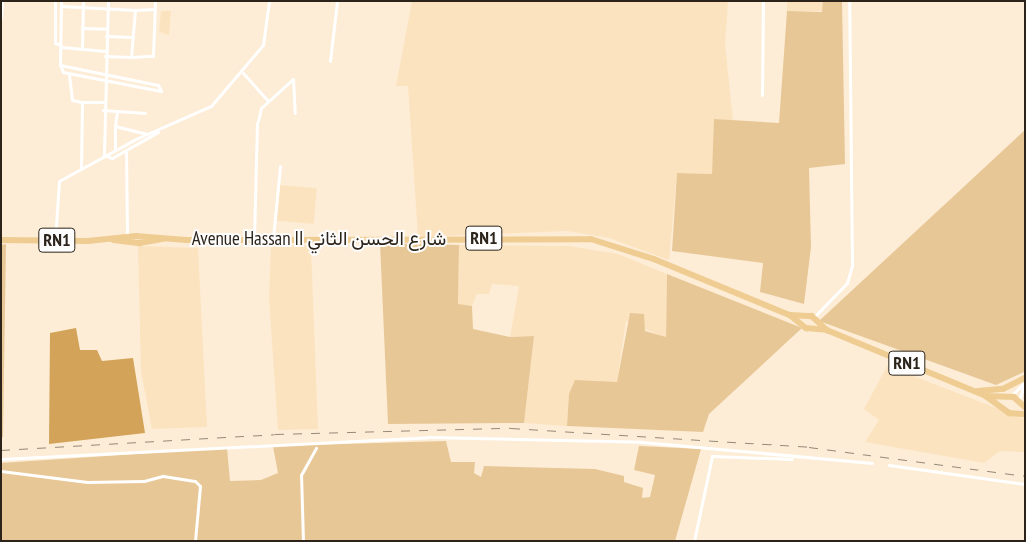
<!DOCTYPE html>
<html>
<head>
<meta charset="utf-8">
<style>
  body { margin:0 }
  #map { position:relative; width:1026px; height:542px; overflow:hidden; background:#fdedd6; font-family:"PT Sans Narrow",Vazirmatn,sans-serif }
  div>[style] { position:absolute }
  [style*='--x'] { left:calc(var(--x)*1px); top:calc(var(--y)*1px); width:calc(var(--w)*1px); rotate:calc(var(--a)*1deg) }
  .built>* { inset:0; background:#fce3c0; transform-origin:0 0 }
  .green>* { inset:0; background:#e8c797 }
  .forest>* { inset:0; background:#d2a359 }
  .street>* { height:3px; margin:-1.5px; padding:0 1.5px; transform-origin:1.5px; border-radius:1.5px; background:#fff }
  .primary>* { height:5.5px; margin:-2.75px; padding:0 2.75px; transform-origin:2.75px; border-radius:2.75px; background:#efcc92 }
  .rail>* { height:1px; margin-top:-0.5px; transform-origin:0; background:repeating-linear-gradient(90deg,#948877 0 9px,transparent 0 18px) }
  span { translate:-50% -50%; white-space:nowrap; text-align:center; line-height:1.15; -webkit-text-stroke:4px #fdfdfd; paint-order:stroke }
  .shield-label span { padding:1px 4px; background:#fdfdfd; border:1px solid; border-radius:4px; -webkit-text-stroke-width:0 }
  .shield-label { font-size:18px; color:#2c241a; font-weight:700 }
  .street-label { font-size:19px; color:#2c241a }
  .frame { position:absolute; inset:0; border:2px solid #2c241a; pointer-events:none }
</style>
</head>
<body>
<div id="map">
  <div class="built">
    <div style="clip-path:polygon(412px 1px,728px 1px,725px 44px,733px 121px,715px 119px,712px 174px,677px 173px,669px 260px,609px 238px,567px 231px,418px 237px,408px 86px,396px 86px)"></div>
    <div style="left:787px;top:1px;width:36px;height:10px"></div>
    <div style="clip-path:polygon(161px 11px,171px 11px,169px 35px,159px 32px)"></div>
    <div style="left:280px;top:185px;width:37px;height:36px;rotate:5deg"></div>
    <div style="clip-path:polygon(271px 244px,311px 246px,318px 429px,278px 430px,269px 299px)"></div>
    <div style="clip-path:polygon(459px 245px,569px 246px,618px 254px,667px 274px,666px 338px,626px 321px,617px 382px,569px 394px,567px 426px,524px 423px,534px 336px,510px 337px,519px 286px,492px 284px,489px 294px,477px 294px,472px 306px,458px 305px)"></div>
    <div style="clip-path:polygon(138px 246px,198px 248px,207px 427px,152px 429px,141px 372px)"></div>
    <div style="clip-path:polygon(887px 366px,1025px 419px,1025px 452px,1000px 451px,984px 463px,865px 442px,879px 420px,864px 409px)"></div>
  </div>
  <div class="green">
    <div style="clip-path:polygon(823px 1px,842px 1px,845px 164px,809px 168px,811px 247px,804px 304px,760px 292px,763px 263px,672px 251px,677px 173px,712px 174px,714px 119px,779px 123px,787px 11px,822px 12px)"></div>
    <div style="clip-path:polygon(1025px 130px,1024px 372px,996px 385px,819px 321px)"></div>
    <div style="clip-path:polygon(380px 243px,459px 245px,458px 304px,472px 306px,473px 329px,510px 337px,534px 336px,524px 423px,388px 424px)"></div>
    <div style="clip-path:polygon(6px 244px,3px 437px,1px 438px,1px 245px)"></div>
    <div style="clip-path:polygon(667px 274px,802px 328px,709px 414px,703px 432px,567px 426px,569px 394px,575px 380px,617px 382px,630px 313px,644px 314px,645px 331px,666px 337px)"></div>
    <div style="clip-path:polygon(446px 441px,451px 462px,475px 462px,474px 473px,481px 477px,484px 466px,595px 469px,624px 476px,624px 482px,643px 488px,642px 498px,650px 497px,655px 475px,634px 470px,639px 446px,701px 449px,675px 541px,1px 541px,1px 463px,227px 448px,230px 481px,261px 480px,278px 473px,273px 446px)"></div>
  </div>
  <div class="forest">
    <div style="clip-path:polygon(76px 328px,80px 350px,97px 350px,102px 361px,133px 358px,145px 433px,49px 444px,50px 333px)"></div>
  </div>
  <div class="street">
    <div style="--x:55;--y:1;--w:42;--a:90"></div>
    <div style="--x:55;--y:43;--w:6;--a:18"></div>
    <div style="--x:108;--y:1;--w:154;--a:91.5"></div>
    <div style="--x:104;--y:155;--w:9;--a:21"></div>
    <div style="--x:112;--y:158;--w:53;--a:-29.5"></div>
    <div style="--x:61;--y:6;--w:74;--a:3.1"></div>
    <div style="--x:135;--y:10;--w:47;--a:94.9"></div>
    <div style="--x:131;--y:57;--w:26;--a:-178"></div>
    <div style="--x:135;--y:10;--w:20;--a:-3"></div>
    <div style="--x:1;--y:19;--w:18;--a:-87"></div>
    <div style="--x:82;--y:28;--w:24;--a:2"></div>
    <div style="--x:106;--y:36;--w:27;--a:2"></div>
    <div style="--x:61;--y:47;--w:44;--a:5.2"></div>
    <div style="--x:82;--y:49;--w:48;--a:-88.8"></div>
    <div style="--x:131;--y:57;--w:22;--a:-3"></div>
    <div style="--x:153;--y:56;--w:55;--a:-87.9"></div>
    <div style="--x:330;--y:61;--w:60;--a:-83.3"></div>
    <div style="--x:60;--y:65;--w:100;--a:11.5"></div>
    <div style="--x:158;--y:85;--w:7;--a:63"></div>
    <div style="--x:161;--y:91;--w:100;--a:-169"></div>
    <div style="--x:63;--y:72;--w:8;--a:-113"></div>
    <div style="--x:60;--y:65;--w:64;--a:-89.1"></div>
    <div style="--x:243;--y:73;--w:38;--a:48"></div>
    <div style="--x:69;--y:75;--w:25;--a:83"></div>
    <div style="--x:72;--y:100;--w:10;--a:11"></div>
    <div style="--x:762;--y:95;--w:94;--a:-89.4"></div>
    <div style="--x:103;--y:110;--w:42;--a:4.1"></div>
    <div style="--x:258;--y:121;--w:13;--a:-77"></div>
    <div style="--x:261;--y:108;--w:43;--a:-42.2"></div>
    <div style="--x:293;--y:79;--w:34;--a:87"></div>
    <div style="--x:115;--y:126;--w:15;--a:-82"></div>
    <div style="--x:115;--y:150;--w:24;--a:-90"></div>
    <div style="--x:115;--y:126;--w:33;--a:14"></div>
    <div style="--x:126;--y:152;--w:84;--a:89.3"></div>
    <div style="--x:81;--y:168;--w:66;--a:-89.1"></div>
    <div style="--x:82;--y:102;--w:21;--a:0"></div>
    <div style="--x:254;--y:238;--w:115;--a:-88.5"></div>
    <div style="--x:273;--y:238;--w:72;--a:-84.4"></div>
    <div style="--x:55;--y:240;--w:59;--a:-86.1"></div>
    <div style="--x:59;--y:181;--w:90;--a:-28.6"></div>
    <div style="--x:138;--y:138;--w:80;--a:-23.7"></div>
    <div style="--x:211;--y:106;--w:80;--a:-49.6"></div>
    <div style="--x:263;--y:45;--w:44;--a:-82.2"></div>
    <div style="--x:814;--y:317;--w:47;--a:-45.9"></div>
    <div style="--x:847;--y:283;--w:18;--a:-74"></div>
    <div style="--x:852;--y:266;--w:265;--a:-90.6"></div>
    <div style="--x:1010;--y:397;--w:18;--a:-45"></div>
    <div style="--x:1019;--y:401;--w:21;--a:-73"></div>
    <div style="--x:1;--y:459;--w:429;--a:-2.9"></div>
    <div style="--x:429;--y:437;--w:213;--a:1.3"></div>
    <div style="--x:642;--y:442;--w:231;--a:5.2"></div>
    <div style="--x:889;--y:465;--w:137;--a:8"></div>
    <div style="--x:1;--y:471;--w:87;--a:7.3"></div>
    <div style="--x:87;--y:482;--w:57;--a:-1"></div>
    <div style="--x:144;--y:481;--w:20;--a:-15"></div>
    <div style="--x:163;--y:476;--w:32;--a:9"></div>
    <div style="--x:195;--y:481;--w:7;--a:45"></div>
    <div style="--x:200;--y:486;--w:55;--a:95.2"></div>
    <div style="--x:303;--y:541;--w:66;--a:-91.7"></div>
    <div style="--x:301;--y:475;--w:31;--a:-61"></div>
    <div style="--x:694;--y:541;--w:87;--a:-78"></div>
    <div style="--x:712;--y:456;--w:80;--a:2.1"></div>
  </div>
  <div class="primary">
    <div style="--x:1;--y:240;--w:87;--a:0.7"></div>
    <div style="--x:88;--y:241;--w:48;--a:-5.9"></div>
    <div style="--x:136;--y:236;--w:50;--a:4.6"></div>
    <div style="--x:186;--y:240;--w:405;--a:-0.1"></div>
    <div style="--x:591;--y:239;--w:66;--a:17.6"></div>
    <div style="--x:654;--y:259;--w:147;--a:22.4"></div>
    <div style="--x:790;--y:315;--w:22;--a:3"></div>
    <div style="--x:812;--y:316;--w:21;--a:43"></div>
    <div style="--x:827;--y:330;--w:172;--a:22.5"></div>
    <div style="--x:986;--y:396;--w:29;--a:36"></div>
    <div style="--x:1009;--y:413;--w:16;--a:4"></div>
    <div style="--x:114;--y:240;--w:26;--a:7"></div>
    <div style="--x:140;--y:243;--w:23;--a:-10"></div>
    <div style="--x:790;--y:315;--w:21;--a:39"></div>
    <div style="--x:806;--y:328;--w:21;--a:5"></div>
    <div style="--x:978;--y:391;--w:25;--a:-5"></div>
    <div style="--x:1003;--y:389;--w:25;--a:-27"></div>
    <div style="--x:986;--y:396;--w:28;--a:2"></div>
    <div style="--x:1014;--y:397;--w:15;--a:42"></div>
  </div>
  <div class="rail">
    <div style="--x:1;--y:450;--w:274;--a:-3.3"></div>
    <div style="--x:275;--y:434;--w:236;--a:-1.5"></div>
    <div style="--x:511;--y:428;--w:299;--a:3.6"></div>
    <div style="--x:809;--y:447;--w:218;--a:7.6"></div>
  </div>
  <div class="shield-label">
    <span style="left:484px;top:238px">RN1</span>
    <span style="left:57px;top:240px">RN1</span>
    <span style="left:907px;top:363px">RN1</span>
  </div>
  <div class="street-label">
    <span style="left:319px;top:239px">Avenue Hassan II شارع الحسن الثاني</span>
  </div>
  <div class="frame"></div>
</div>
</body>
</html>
